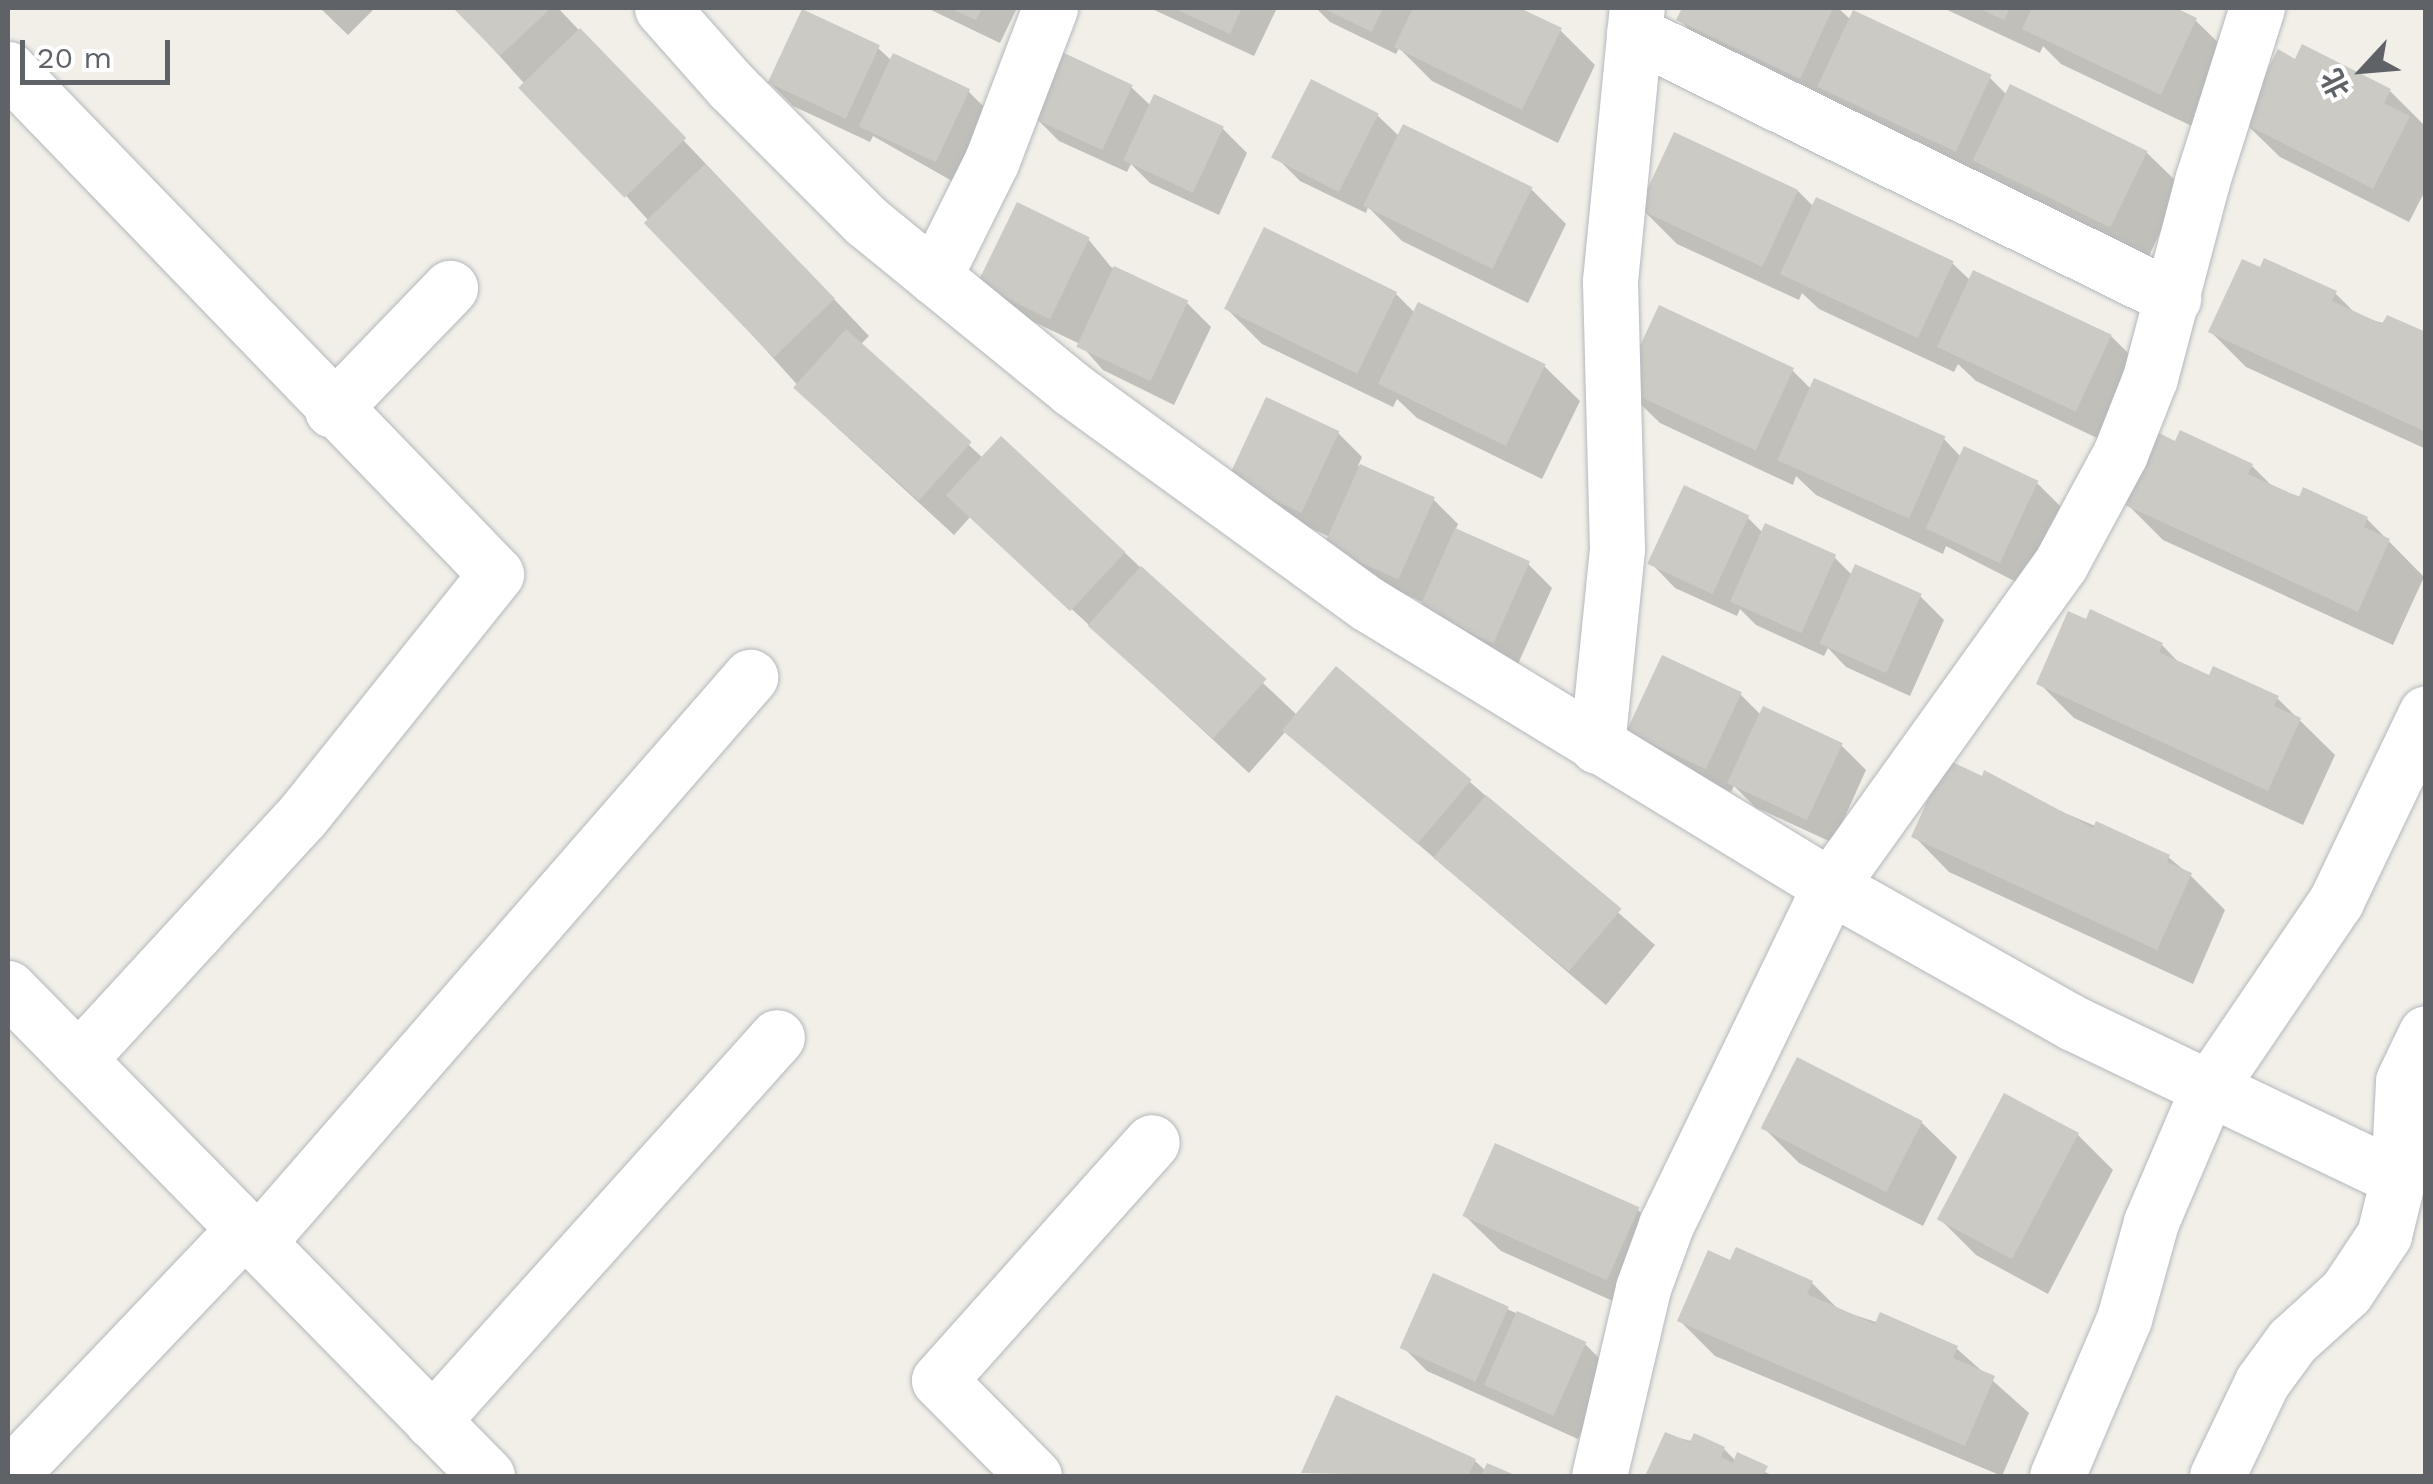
<!DOCTYPE html>
<html>
<head>
<meta charset="utf-8">
<style>
  body { margin:0 }
  #map { position:relative; width:2433px; height:1484px; overflow:hidden; background:#f1efe8; font-family:"Work Sans","Noto Sans SC",sans-serif }
  div>[style] { position:absolute }
  [style*='--x'] { left:calc(var(--x)*1px); top:calc(var(--y)*1px); width:calc(var(--w)*1px); rotate:calc(var(--a)*1deg) }
  .shadow>* { inset:0; background:#0003 }
  .building>* { inset:0; background:#cccac5; transform-origin:0 0 }
  .roads { filter:drop-shadow(0 0 2px #b5b8bc) drop-shadow(0 0 2px #b5b8bc) }
  .minor>* { height:55px; margin:-27.5px; padding:0 27.5px; transform-origin:27.5px; border-radius:27.5px; background:#fff }
  span { translate:-50% -50%; white-space:nowrap; text-align:center; line-height:1.15; -webkit-text-stroke:8px #fff; paint-order:stroke }
  .frame { position:absolute; inset:0; border:10px solid #5f6368; pointer-events:none }
  .north { position:absolute; left:2313px; top:20px; width:100px; height:100px; -webkit-text-stroke:8px #fff; paint-order:stroke; rotate:244deg; font-size:28px; font-weight:700; line-height:40px; text-align:center; color:#5f6368 }
  .north::after { content:''; display:block; margin:auto; width:35px; height:45px; background:#5f6368; clip-path:polygon(50% 0,100% 100%,50% 72%,0 100%) }
  .scale { position:absolute; left:20px; top:40px; width:150px; height:45px; box-sizing:border-box; border:5px solid #5f6368; border-top:0; padding-left:12px; font-size:30px; line-height:35px; white-space:nowrap; color:#5f6368; -webkit-text-stroke:8px #fff; paint-order:stroke }
</style>
</head>
<body>
<div id="map">
  <div class="shadow">
    <div style="clip-path:polygon(320px 8px,375px 8px,348px 35px)"></div>
    <div style="clip-path:polygon(456px 8px,558px 8px,869px 336px,860px 345px,984px 459px,1124px 552px,1298px 716px,1470px 782px,1655px 945px,1606px 1005px,1286px 731px,1249px 773px,971px 516px,954px 535px,831px 422px)"></div>
    <div style="clip-path:polygon(927px 8px,1017px 8px,1000px 43px)"></div>
    <div style="clip-path:polygon(1150px 8px,1277px 8px,1254px 56px)"></div>
    <div style="clip-path:polygon(1316px 8px,1515px 8px,1560px 30px,1595px 65px,1558px 143px,1432px 81px,1399px 48px,1396px 54px,1330px 22px)"></div>
    <div style="clip-path:polygon(1685px 8px,1838px 8px,1851px 20px,1989px 77px,2007px 95px,2146px 152px,2182px 187px,2147px 260px,2012px 196px,1994px 178px,1990px 186px,1714px 55px,1679px 19px)"></div>
    <div style="clip-path:polygon(1943px 8px,2170px 8px,2195px 20px,2231px 55px,2196px 128px,2061px 64px,2043px 46px,2040px 53px)"></div>
    <div style="clip-path:polygon(878px 48px,892px 61px,968px 91px,992px 115px,959px 185px,873px 136px,870px 142px,793px 106px,769px 82px)"></div>
    <div style="clip-path:polygon(2296px 62px,2390px 91px,2425px 126px,2426px 189px,2409px 222px,2280px 157px,2244px 122px)"></div>
    <div style="clip-path:polygon(1131px 87px,1151px 106px,1223px 129px,1247px 153px,1219px 215px,1150px 183px,1131px 164px,1127px 172px,1059px 141px,1035px 117px)"></div>
    <div style="clip-path:polygon(1377px 115px,1400px 137px,1531px 189px,1566px 224px,1528px 303px,1402px 241px,1368px 207px,1366px 213px,1300px 181px,1276px 157px)"></div>
    <div style="clip-path:polygon(1798px 191px,1814px 207px,1952px 263px,1971px 281px,2111px 336px,2146px 371px,2112px 445px,1976px 381px,1958px 364px,1954px 372px,1819px 309px,1802px 293px,1799px 300px,1677px 244px,1642px 209px)"></div>
    <div style="clip-path:polygon(1089px 240px,1111px 267px,1187px 303px,1211px 327px,1174px 405px,1103px 370px,1080px 344px,1005px 308px,981px 284px)"></div>
    <div style="clip-path:polygon(2335px 293px,2358px 316px,2426px 335px,2426px 449px,2246px 367px,2211px 332px)"></div>
    <div style="clip-path:polygon(1396px 294px,1415px 313px,1544px 366px,1580px 401px,1542px 479px,1417px 418px,1397px 399px,1393px 407px,1262px 344px,1227px 309px)"></div>
    <div style="clip-path:polygon(1793px 371px,1812px 390px,1944px 439px,1962px 458px,2037px 483px,2061px 507px,2024px 586px,1946px 546px,1943px 554px,1816px 495px,1796px 476px,1793px 485px,1660px 423px,1624px 388px)"></div>
    <div style="clip-path:polygon(1338px 433px,1362px 457px,1358px 466px,1434px 500px,1458px 524px,1455px 531px,1528px 564px,1552px 588px,1517px 666px,1424px 603px,1351px 569px,1330px 537px,1255px 503px)"></div>
    <div style="clip-path:polygon(2252px 466px,2274px 488px,2367px 519px,2424px 577px,2393px 645px,2163px 540px,2128px 505px)"></div>
    <div style="clip-path:polygon(1747px 517px,1763px 533px,1834px 557px,1853px 576px,1920px 596px,1944px 620px,1910px 696px,1846px 667px,1828px 648px,1824px 656px,1756px 625px,1740px 609px,1737px 616px,1675px 588px,1651px 563px)"></div>
    <div style="clip-path:polygon(2162px 645px,2183px 667px,2277px 698px,2335px 755px,2303px 825px,2074px 718px,2039px 683px)"></div>
    <div style="clip-path:polygon(1740px 694px,1762px 716px,1765px 710px,1842px 746px,1866px 770px,1833px 843px,1755px 807px,1734px 786px,1731px 792px,1654px 756px,1630px 732px)"></div>
    <div style="clip-path:polygon(1948px 763px,2168px 857px,2190px 875px,2225px 910px,2193px 984px,1949px 872px,1914px 836px)"></div>
    <div style="clip-path:polygon(2005px 1096px,2078px 1135px,2113px 1170px,2048px 1294px,1976px 1255px,1941px 1220px)"></div>
    <div style="clip-path:polygon(1921px 1122px,1957px 1157px,1923px 1226px,1799px 1163px,1764px 1128px)"></div>
    <div style="clip-path:polygon(1638px 1210px,1673px 1245px,1642px 1314px,1501px 1251px,1465px 1216px)"></div>
    <div style="clip-path:polygon(1731px 1263px,1812px 1283px,1839px 1310px,1956px 1348px,2029px 1413px,2002px 1476px,1715px 1356px,1680px 1321px)"></div>
    <div style="clip-path:polygon(1507px 1309px,1585px 1344px,1609px 1368px,1578px 1439px,1427px 1371px,1403px 1347px)"></div>
    <div style="clip-path:polygon(1667px 1435px,1724px 1449px,1736px 1461px,1775px 1476px,1648px 1476px)"></div>
    <div style="clip-path:polygon(1475px 1461px,1486px 1471px,1488px 1466px,1511px 1476px,1304px 1473px)"></div>
  </div>
  <div class="building">
    <div style="clip-path:polygon(453px 8px,551px 8px,500px 56px)"></div>
    <div style="clip-path:polygon(949px 8px,982px 8px,976px 20px)"></div>
    <div style="clip-path:polygon(1173px 8px,1242px 8px,1230px 34px)"></div>
    <div style="clip-path:polygon(1322px 8px,1383px 8px,1372px 32px)"></div>
    <div style="clip-path:polygon(1413px 8px,1520px 8px,1562px 28px,1522px 110px,1394px 47px)"></div>
    <div style="clip-path:polygon(1682px 8px,1833px 8px,1800px 79px,1676px 20px)"></div>
    <div style="clip-path:polygon(1978px 8px,2010px 8px,2004px 20px)"></div>
    <div style="clip-path:polygon(2032px 8px,2176px 8px,2197px 18px,2161px 95px,2022px 29px)"></div>
    <div style="left:802px;top:9px;width:86px;height:81px;rotate:25deg"></div>
    <div style="left:1853px;top:10px;width:153px;height:85px;rotate:25deg"></div>
    <div style="left:580px;top:28px;width:153px;height:86px;rotate:46deg"></div>
    <div style="clip-path:polygon(2302px 44px,2391px 89px,2384px 103px,2410px 116px,2373px 189px,2241px 122px,2278px 49px,2295px 59px)"></div>
    <div style="left:1062px;top:52px;width:78px;height:72px;rotate:25deg"></div>
    <div style="left:893px;top:53px;width:85px;height:81px;rotate:25deg"></div>
    <div style="left:1311px;top:79px;width:76px;height:88px;rotate:27deg"></div>
    <div style="left:2010px;top:84px;width:153px;height:85px;rotate:26deg"></div>
    <div style="left:1154px;top:94px;width:77px;height:73px;rotate:25deg"></div>
    <div style="left:1403px;top:124px;width:144px;height:91px;rotate:26deg"></div>
    <div style="left:1674px;top:132px;width:137px;height:85px;rotate:25deg"></div>
    <div style="left:705px;top:164px;width:187px;height:85px;rotate:46deg"></div>
    <div style="left:1816px;top:197px;width:152px;height:85px;rotate:25deg"></div>
    <div style="left:1017px;top:202px;width:81px;height:91px;rotate:26deg"></div>
    <div style="left:1264px;top:227px;width:148px;height:91px;rotate:26deg"></div>
    <div style="clip-path:polygon(2264px 258px,2337px 291px,2332px 301px,2382px 324px,2387px 315px,2426px 332px,2426px 432px,2208px 332px,2242px 259px,2260px 267px)"></div>
    <div style="left:1114px;top:266px;width:82px;height:89px;rotate:25deg"></div>
    <div style="left:1973px;top:270px;width:153px;height:85px;rotate:25deg"></div>
    <div style="left:1418px;top:302px;width:142px;height:91px;rotate:26deg"></div>
    <div style="left:1659px;top:305px;width:149px;height:91px;rotate:25deg"></div>
    <div style="left:846px;top:329px;width:169px;height:79px;rotate:42deg"></div>
    <div style="left:1814px;top:378px;width:144px;height:90px;rotate:24deg"></div>
    <div style="left:1266px;top:397px;width:81px;height:90px;rotate:25deg"></div>
    <div style="clip-path:polygon(2180px 430px,2253px 464px,2248px 474px,2299px 497px,2303px 487px,2368px 517px,2364px 527px,2390px 539px,2358px 612px,2125px 505px,2157px 432px,2175px 441px)"></div>
    <div style="left:1001px;top:436px;width:170px;height:81px;rotate:43deg"></div>
    <div style="left:1964px;top:446px;width:82px;height:91px;rotate:25deg"></div>
    <div style="left:1360px;top:464px;width:82px;height:90px;rotate:24deg"></div>
    <div style="left:1684px;top:485px;width:72px;height:87px;rotate:25deg"></div>
    <div style="left:1765px;top:523px;width:78px;height:86px;rotate:24deg"></div>
    <div style="left:1455px;top:528px;width:82px;height:90px;rotate:24deg"></div>
    <div style="left:1855px;top:564px;width:73px;height:87px;rotate:24deg"></div>
    <div style="left:1141px;top:566px;width:169px;height:80px;rotate:42deg"></div>
    <div style="clip-path:polygon(2090px 609px,2163px 643px,2159px 652px,2209px 675px,2213px 666px,2279px 696px,2274px 706px,2301px 718px,2268px 791px,2036px 684px,2068px 611px,2086px 619px)"></div>
    <div style="left:1662px;top:655px;width:88px;height:85px;rotate:25deg"></div>
    <div style="left:1336px;top:666px;width:177px;height:84px;rotate:40deg"></div>
    <div style="left:1763px;top:706px;width:88px;height:85px;rotate:25deg"></div>
    <div style="clip-path:polygon(1946px 759px,1982px 776px,1984px 770px,2093px 828px,2096px 821px,2170px 855px,2167px 862px,2192px 873px,2157px 950px,1911px 837px)"></div>
    <div style="left:1486px;top:795px;width:177px;height:82px;rotate:40deg"></div>
    <div style="left:1797px;top:1057px;width:141px;height:80px;rotate:27deg"></div>
    <div style="left:2004px;top:1093px;width:85px;height:143px;rotate:28deg"></div>
    <div style="left:1495px;top:1143px;width:158px;height:80px;rotate:24deg"></div>
    <div style="clip-path:polygon(1736px 1247px,1813px 1281px,1807px 1294px,1875px 1324px,1880px 1312px,1958px 1346px,1953px 1358px,1995px 1376px,1965px 1446px,1677px 1321px,1708px 1250px,1730px 1260px)"></div>
    <div style="left:1433px;top:1273px;width:83px;height:82px;rotate:24deg"></div>
    <div style="left:1517px;top:1311px;width:76px;height:81px;rotate:24deg"></div>
    <div style="clip-path:polygon(1336px 1395px,1476px 1459px,1468px 1476px,1301px 1473px)"></div>
    <div style="clip-path:polygon(1665px 1432px,1690px 1442px,1694px 1433px,1725px 1447px,1721px 1457px,1733px 1463px,1737px 1452px,1768px 1466px,1763px 1476px,1645px 1476px)"></div>
    <div style="clip-path:polygon(1487px 1463px,1517px 1476px,1481px 1476px)"></div>
  </div>
  <div class="roads">
    <div class="minor">
      <div style="--x:662;--y:8;--w:104;--a:48.5"></div>
      <div style="--x:731;--y:86;--w:191;--a:45"></div>
      <div style="--x:866;--y:221;--w:267;--a:39.2"></div>
      <div style="--x:1073;--y:390;--w:364;--a:36"></div>
      <div style="--x:1368;--y:604;--w:541;--a:31.4"></div>
      <div style="--x:1830;--y:886;--w:279;--a:29.4"></div>
      <div style="--x:2073;--y:1023;--w:360;--a:25.5"></div>
      <div style="--x:1634;--y:33;--w:601;--a:26.18"></div>
      <div style="--x:8;--y:69;--w:702;--a:45.98"></div>
      <div style="--x:496;--y:574;--w:310;--a:128.7"></div>
      <div style="--x:302;--y:816;--w:331;--a:132.6"></div>
      <div style="--x:934;--y:277;--w:131;--a:-63.6"></div>
      <div style="--x:992;--y:160;--w:163;--a:-69.1"></div>
      <div style="--x:332;--y:410;--w:170;--a:-46"></div>
      <div style="--x:1597;--y:746;--w:198;--a:-84.2"></div>
      <div style="--x:1617;--y:549;--w:268;--a:-91.5"></div>
      <div style="--x:1610;--y:281;--w:274;--a:-84.4"></div>
      <div style="--x:8;--y:988;--w:684;--a:45.53"></div>
      <div style="--x:257;--y:1243;--w:751;--a:-48.94"></div>
      <div style="--x:432;--y:1421;--w:516;--a:-48.06"></div>
      <div style="--x:9;--y:1476;--w:341;--a:-46.4"></div>
      <div style="--x:1034;--y:1476;--w:135;--a:-134.7"></div>
      <div style="--x:939;--y:1380;--w:319;--a:-48.2"></div>
      <div style="--x:1599;--y:1476;--w:193;--a:-76.8"></div>
      <div style="--x:1643;--y:1288;--w:67;--a:-69.9"></div>
      <div style="--x:1666;--y:1225;--w:377;--a:-64.2"></div>
      <div style="--x:1830;--y:886;--w:395;--a:-54.4"></div>
      <div style="--x:2060;--y:565;--w:126;--a:-61.6"></div>
      <div style="--x:2120;--y:454;--w:82;--a:-68.5"></div>
      <div style="--x:2150;--y:378;--w:204;--a:-75.2"></div>
      <div style="--x:2202;--y:181;--w:182;--a:-72.4"></div>
      <div style="--x:2057;--y:1476;--w:171;--a:-66.9"></div>
      <div style="--x:2124;--y:1319;--w:101;--a:-74.4"></div>
      <div style="--x:2151;--y:1222;--w:142;--a:-66.9"></div>
      <div style="--x:2207;--y:1091;--w:230;--a:-55.8"></div>
      <div style="--x:2336;--y:901;--w:208;--a:-64.4"></div>
      <div style="--x:2217;--y:1476;--w:104;--a:-64.4"></div>
      <div style="--x:2262;--y:1382;--w:51;--a:-53.8"></div>
      <div style="--x:2292;--y:1341;--w:73;--a:-42.2"></div>
      <div style="--x:2346;--y:1292;--w:69;--a:-56.3"></div>
      <div style="--x:2384;--y:1235;--w:59;--a:-76.2"></div>
      <div style="--x:2398;--y:1178;--w:97;--a:-87"></div>
      <div style="--x:2403;--y:1081;--w:53;--a:-64.4"></div>
    </div>
  </div>
  <div class="frame"></div>
  <div class="north">北</div>
  <div class="scale">20 m</div>
</div>
</body>
</html>
